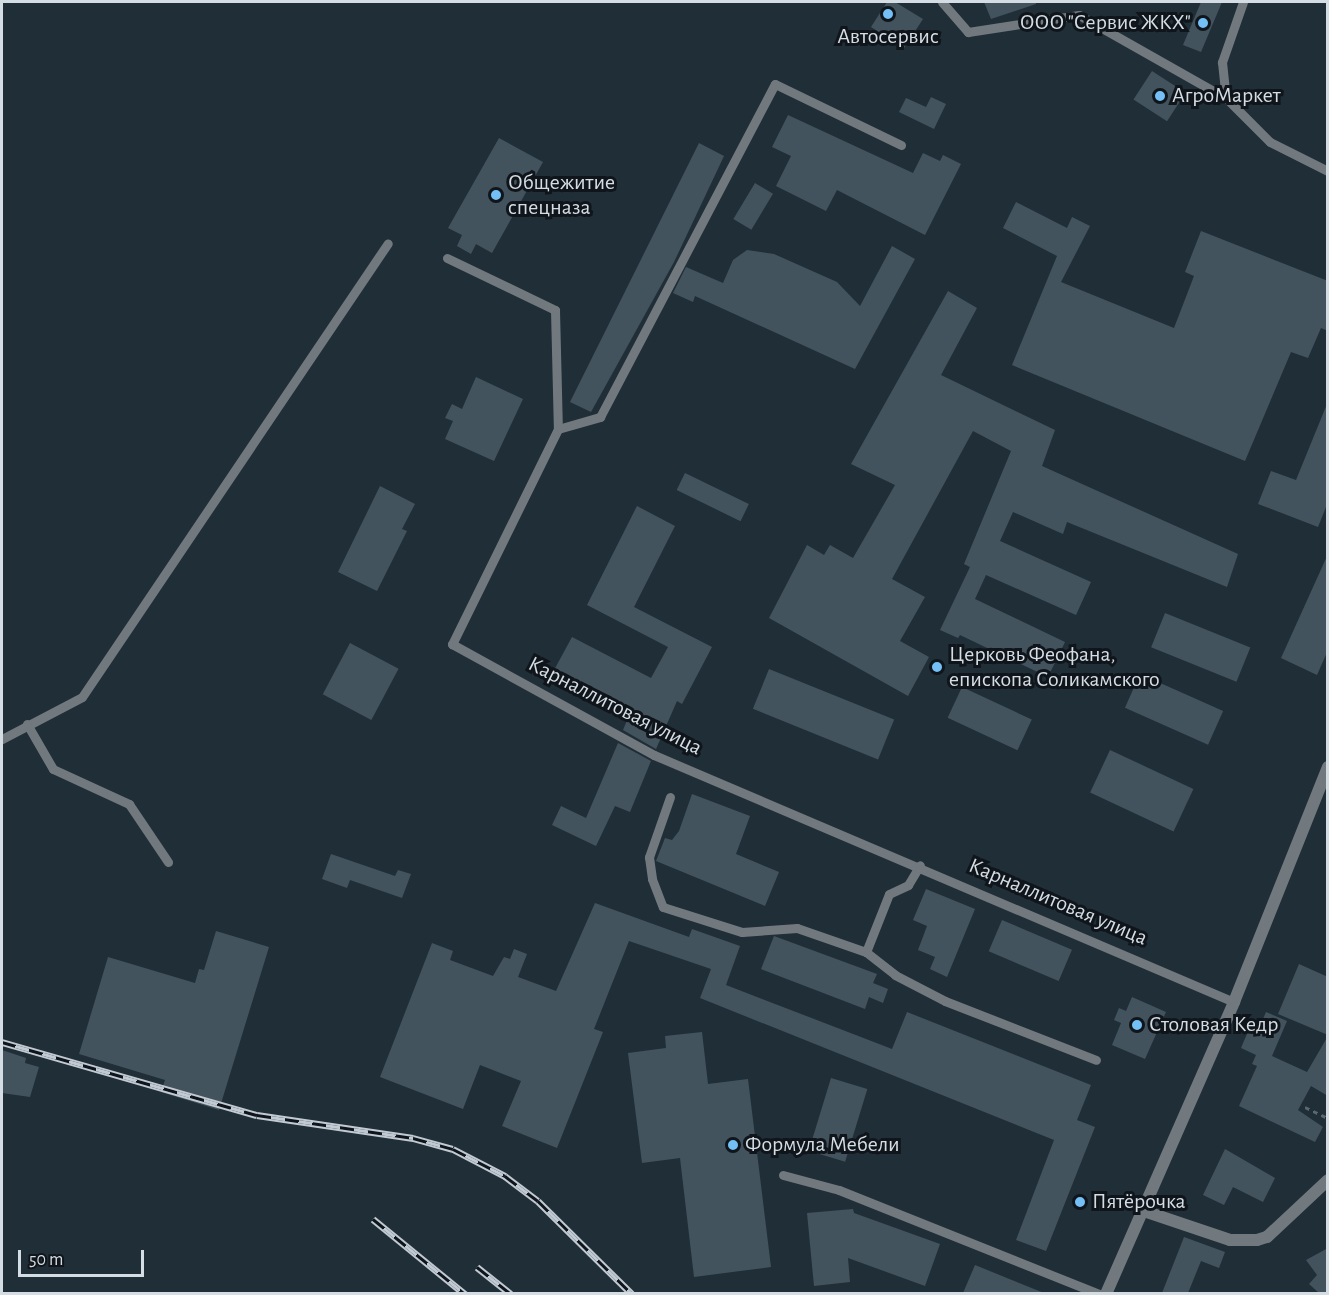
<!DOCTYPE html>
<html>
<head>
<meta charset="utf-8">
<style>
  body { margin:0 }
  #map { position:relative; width:1329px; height:1295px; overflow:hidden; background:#202e38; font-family:"Alegreya Sans",sans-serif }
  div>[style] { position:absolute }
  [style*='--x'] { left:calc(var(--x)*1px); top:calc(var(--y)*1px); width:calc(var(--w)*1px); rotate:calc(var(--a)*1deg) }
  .building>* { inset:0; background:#43535e; transform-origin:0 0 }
  .path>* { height:3px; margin-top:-1.5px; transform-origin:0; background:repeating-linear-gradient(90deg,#5c6871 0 4.5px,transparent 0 9px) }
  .service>* { height:9px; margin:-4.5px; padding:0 4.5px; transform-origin:4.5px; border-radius:4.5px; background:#72797e }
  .minor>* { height:12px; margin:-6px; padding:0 6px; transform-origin:6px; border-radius:6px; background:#72797e }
  .tertiary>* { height:12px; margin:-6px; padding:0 6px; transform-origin:6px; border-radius:6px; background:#72797e }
  .rail>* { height:7px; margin-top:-3.5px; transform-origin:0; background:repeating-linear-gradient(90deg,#0f151a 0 14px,#c1cad2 0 28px); box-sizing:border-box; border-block:2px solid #c1cad2 }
  .dots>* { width:16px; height:16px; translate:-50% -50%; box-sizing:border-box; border:3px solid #0f151a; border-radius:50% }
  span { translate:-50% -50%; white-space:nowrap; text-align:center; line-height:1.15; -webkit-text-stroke:6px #0f151a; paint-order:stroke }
  .poi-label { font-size:22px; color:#d4dde4 }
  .right { translate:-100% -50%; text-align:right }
  .left { translate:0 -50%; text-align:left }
  .street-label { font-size:22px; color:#d4dde4 }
  .frame { position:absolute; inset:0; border:3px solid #d4dde4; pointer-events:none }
  .scale { position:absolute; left:18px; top:1250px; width:126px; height:27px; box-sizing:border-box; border:3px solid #d4dde4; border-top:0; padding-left:8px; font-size:18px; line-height:21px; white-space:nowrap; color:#d4dde4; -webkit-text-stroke:4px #0f151a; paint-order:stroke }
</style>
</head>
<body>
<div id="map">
  <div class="building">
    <div style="clip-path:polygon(887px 2px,895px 2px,923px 19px,904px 48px,871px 27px)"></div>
    <div style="clip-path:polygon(984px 2px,1036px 2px,1036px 4px,991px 19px)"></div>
    <div style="clip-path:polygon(1201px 2px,1222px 2px,1201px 52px,1183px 45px)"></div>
    <div style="left:1152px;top:71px;width:40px;height:34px;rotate:33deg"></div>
    <div style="clip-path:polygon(931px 97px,946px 104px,934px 129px,899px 112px,906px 98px,926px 107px)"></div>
    <div style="clip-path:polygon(788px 115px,913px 173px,923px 153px,940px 161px,943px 155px,961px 164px,925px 235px,837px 190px,826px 211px,776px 186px,791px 156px,772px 147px)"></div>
    <div style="clip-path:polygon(499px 138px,543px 162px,492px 253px,476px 244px,471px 254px,457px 246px,462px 235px,448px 228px)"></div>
    <div style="clip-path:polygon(699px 143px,724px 156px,674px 262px,591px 412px,570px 402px)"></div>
    <div style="left:755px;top:183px;width:21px;height:42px;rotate:31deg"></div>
    <div style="clip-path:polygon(1016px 202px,1067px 228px,1072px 217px,1090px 226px,1061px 282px,1174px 328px,1194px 276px,1185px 272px,1201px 231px,1328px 281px,1328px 331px,1321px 328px,1308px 358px,1291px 352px,1245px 461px,1012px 365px,1057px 256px,1003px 228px)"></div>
    <div style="clip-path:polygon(892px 246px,915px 259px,855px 369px,695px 296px,693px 302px,673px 293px,686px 267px,723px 283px,733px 260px,747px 250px,774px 254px,837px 282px,860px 306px)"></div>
    <div style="clip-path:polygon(948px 291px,977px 308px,941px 375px,1055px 430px,1042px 466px,1238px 554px,1227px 587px,1067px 522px,1063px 534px,1013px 512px,1000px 541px,1091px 582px,1076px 615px,986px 575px,975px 599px,1065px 642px,1048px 677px,960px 635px,958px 638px,940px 630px,970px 567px,964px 564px,1011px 451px,973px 431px,892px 579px,925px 597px,900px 641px,929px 657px,908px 696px,769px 618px,807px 545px,824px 555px,830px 545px,853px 558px,895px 485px,851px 464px)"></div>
    <div style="clip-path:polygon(476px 377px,523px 399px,494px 461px,445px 439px,453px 421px,445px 418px,452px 404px,462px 409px)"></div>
    <div style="clip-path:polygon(1327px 404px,1328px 502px,1318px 527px,1258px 504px,1271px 471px,1296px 480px)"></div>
    <div style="left:685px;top:473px;width:71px;height:19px;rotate:26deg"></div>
    <div style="clip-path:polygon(380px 486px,415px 504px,402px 529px,407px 531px,377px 591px,338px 572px)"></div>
    <div style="clip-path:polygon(637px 506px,675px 526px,634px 607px,712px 647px,682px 704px,677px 701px,656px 749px,623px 730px,630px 713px,553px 672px,572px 637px,651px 678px,668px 647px,587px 605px)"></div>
    <div style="clip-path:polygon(1328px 554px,1328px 650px,1317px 675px,1281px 658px)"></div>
    <div style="left:1165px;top:613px;width:92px;height:37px;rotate:22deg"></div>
    <div style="left:350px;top:643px;width:55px;height:58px;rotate:28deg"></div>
    <div style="left:769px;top:669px;width:135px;height:43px;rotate:22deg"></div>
    <div style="left:1140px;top:674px;width:91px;height:37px;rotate:24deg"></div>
    <div style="left:962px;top:687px;width:77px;height:34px;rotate:25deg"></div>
    <div style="clip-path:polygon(618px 743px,651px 761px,630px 812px,615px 806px,596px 846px,552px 825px,561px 806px,586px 818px)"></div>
    <div style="left:1110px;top:750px;width:92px;height:47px;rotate:25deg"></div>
    <div style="clip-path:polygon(692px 794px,750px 816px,736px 854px,779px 872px,765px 906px,656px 861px,665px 838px,672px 840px,679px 831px)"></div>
    <div style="clip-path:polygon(331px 854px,395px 876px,398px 870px,411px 874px,402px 898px,350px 880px,347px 888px,322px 879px)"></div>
    <div style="clip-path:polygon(926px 889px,975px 909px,947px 977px,930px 969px,935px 957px,918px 950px,927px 926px,913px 920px)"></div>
    <div style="clip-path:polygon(595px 903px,689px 937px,692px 929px,740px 946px,726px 985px,892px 1049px,907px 1012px,1091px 1085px,1077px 1120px,1095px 1127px,1046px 1251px,1016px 1240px,1054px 1140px,700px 998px,711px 969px,629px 941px,594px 1029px,603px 1032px,557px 1148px,502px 1126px,521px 1081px,480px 1065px,463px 1109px,380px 1077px,432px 943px,453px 951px,450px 960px,493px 976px,504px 957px,510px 959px,514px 949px,527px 954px,518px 977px,556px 991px)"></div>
    <div style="left:1002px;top:920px;width:76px;height:34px;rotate:23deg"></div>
    <div style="clip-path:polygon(216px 931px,269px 947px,219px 1110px,161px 1092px,165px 1080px,79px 1054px,108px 957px,195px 983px,199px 969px,204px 970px)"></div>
    <div style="clip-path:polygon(774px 936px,877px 974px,873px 983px,888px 989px,883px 1003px,869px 997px,865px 1009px,761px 969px)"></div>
    <div style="clip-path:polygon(1299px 964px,1328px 977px,1328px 1035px,1278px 1014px)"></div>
    <div style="clip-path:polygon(1132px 997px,1166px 1012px,1145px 1059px,1112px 1045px,1121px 1023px,1114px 1020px,1119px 1008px,1126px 1011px)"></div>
    <div style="clip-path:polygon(1266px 1012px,1287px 1021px,1272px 1056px,1307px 1072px,1328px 1036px,1328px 1096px,1311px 1086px,1298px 1110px,1323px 1127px,1315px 1142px,1239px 1106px,1257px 1066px,1252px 1064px,1256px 1055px,1241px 1048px,1249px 1029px,1257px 1033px)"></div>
    <div style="clip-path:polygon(702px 1032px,708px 1084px,748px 1079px,771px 1267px,694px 1277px,680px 1158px,642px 1163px,628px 1053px,666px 1048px,665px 1036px)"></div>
    <div style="clip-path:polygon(2px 1050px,26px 1058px,25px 1063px,39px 1067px,30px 1097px,2px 1093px)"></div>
    <div style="left:831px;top:1078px;width:38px;height:76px;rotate:17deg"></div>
    <div style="clip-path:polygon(1225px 1149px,1275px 1178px,1263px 1202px,1233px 1187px,1224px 1205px,1203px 1195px)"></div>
    <div style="clip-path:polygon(853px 1209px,854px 1213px,940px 1244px,925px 1286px,848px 1258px,850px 1282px,814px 1286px,807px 1213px)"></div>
    <div style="clip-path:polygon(1184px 1237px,1225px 1252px,1219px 1268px,1201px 1261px,1188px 1293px,1162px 1293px)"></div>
    <div style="clip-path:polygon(1328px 1248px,1328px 1293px,1319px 1293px,1309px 1284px,1317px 1275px,1306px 1260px)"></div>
    <div style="clip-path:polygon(975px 1265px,1044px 1293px,963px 1293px)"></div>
  </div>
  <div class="path">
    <div style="--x:1305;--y:1107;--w:25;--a:26"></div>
  </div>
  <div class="service">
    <div style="--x:942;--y:2;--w:40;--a:49"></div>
    <div style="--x:968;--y:32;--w:112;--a:-8.7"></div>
    <div style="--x:1079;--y:15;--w:169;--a:29.5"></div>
    <div style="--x:1243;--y:2;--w:64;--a:109.3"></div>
    <div style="--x:1222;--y:62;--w:36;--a:84"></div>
    <div style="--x:1226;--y:98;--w:62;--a:45"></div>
    <div style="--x:1270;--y:142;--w:65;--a:26.6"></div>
    <div style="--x:447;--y:258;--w:120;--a:25.7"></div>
    <div style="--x:555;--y:310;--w:119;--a:88.6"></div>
    <div style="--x:558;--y:429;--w:240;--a:116.2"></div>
    <div style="--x:452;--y:644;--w:230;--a:28.8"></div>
    <div style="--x:654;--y:755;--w:630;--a:23.07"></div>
    <div style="--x:558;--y:429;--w:44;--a:-15.9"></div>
    <div style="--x:600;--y:417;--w:376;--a:-62.3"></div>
    <div style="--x:775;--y:84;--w:140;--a:25.8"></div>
    <div style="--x:27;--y:724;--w:52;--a:60"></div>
    <div style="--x:53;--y:769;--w:84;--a:24.7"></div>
    <div style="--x:129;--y:804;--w:70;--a:56.1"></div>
    <div style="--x:2;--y:739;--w:90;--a:-27.7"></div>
    <div style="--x:82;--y:697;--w:547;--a:-56.02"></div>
    <div style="--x:670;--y:797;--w:64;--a:109.3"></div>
    <div style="--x:649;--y:857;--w:22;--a:82"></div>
    <div style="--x:652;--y:879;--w:30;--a:69"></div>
    <div style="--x:663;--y:907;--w:83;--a:17.6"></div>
    <div style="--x:742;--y:932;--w:55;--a:-4.2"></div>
    <div style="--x:797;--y:928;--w:73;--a:19.2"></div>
    <div style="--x:866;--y:952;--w:37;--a:38"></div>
    <div style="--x:895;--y:975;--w:56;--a:27.5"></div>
    <div style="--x:945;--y:1001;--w:162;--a:21.3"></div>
    <div style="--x:866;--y:952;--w:62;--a:-68.4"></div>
    <div style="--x:889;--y:894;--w:21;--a:-25"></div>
    <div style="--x:908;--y:885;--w:23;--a:-59"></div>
    <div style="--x:783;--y:1175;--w:58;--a:15"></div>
    <div style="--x:839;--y:1190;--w:280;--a:21.8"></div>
  </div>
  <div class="minor">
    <div style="--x:1141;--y:1210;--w:94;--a:18.6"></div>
    <div style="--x:1230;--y:1240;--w:27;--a:0"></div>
    <div style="--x:1257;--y:1240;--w:10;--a:-17"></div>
    <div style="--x:1267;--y:1237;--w:83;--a:-43.1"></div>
  </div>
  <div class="tertiary">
    <div style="--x:1106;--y:1294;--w:319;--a:-66.3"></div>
    <div style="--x:1234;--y:1002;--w:253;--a:-68.2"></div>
  </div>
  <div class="rail">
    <div style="--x:2;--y:1042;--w:265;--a:16"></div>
    <div style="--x:257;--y:1115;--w:158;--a:8.4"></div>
    <div style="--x:413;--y:1138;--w:41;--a:15.4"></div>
    <div style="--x:453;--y:1149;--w:59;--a:27.4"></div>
    <div style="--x:505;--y:1176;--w:41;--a:37.1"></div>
    <div style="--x:538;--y:1201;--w:132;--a:44.7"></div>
    <div style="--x:373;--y:1219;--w:119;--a:39.2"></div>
    <div style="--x:477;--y:1267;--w:43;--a:38.5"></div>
  </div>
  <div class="dots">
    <div style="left:888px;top:14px;background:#74c0f6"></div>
    <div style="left:1203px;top:23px;background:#74c0f6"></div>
    <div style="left:1160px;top:96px;background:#74c0f6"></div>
    <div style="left:496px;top:195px;background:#74c0f6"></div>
    <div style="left:937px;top:667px;background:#74c0f6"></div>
    <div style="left:1137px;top:1025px;background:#74c0f6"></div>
    <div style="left:733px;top:1145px;background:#74c0f6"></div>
    <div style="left:1080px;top:1202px;background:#74c0f6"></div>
  </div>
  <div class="poi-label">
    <span class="right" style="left:1191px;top:23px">ООО "Сервис ЖКХ"</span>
    <span style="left:888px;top:37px">Автосервис</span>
    <span class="left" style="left:1172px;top:96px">АгроМаркет</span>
    <span class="left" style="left:508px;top:195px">Общежитие<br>спецназа</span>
    <span class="left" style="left:949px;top:667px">Церковь Феофана,<br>епископа Соликамского</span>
    <span class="left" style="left:1149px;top:1025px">Столовая Кедр</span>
    <span class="left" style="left:745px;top:1145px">Формула Мебели</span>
    <span class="left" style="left:1092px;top:1202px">Пятёрочка</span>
  </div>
  <div class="street-label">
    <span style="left:615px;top:706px;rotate:27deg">Карналлитовая улица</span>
    <span style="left:1058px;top:902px;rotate:23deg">Карналлитовая улица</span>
  </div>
  <div class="frame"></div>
  <div class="scale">50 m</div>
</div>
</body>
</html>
